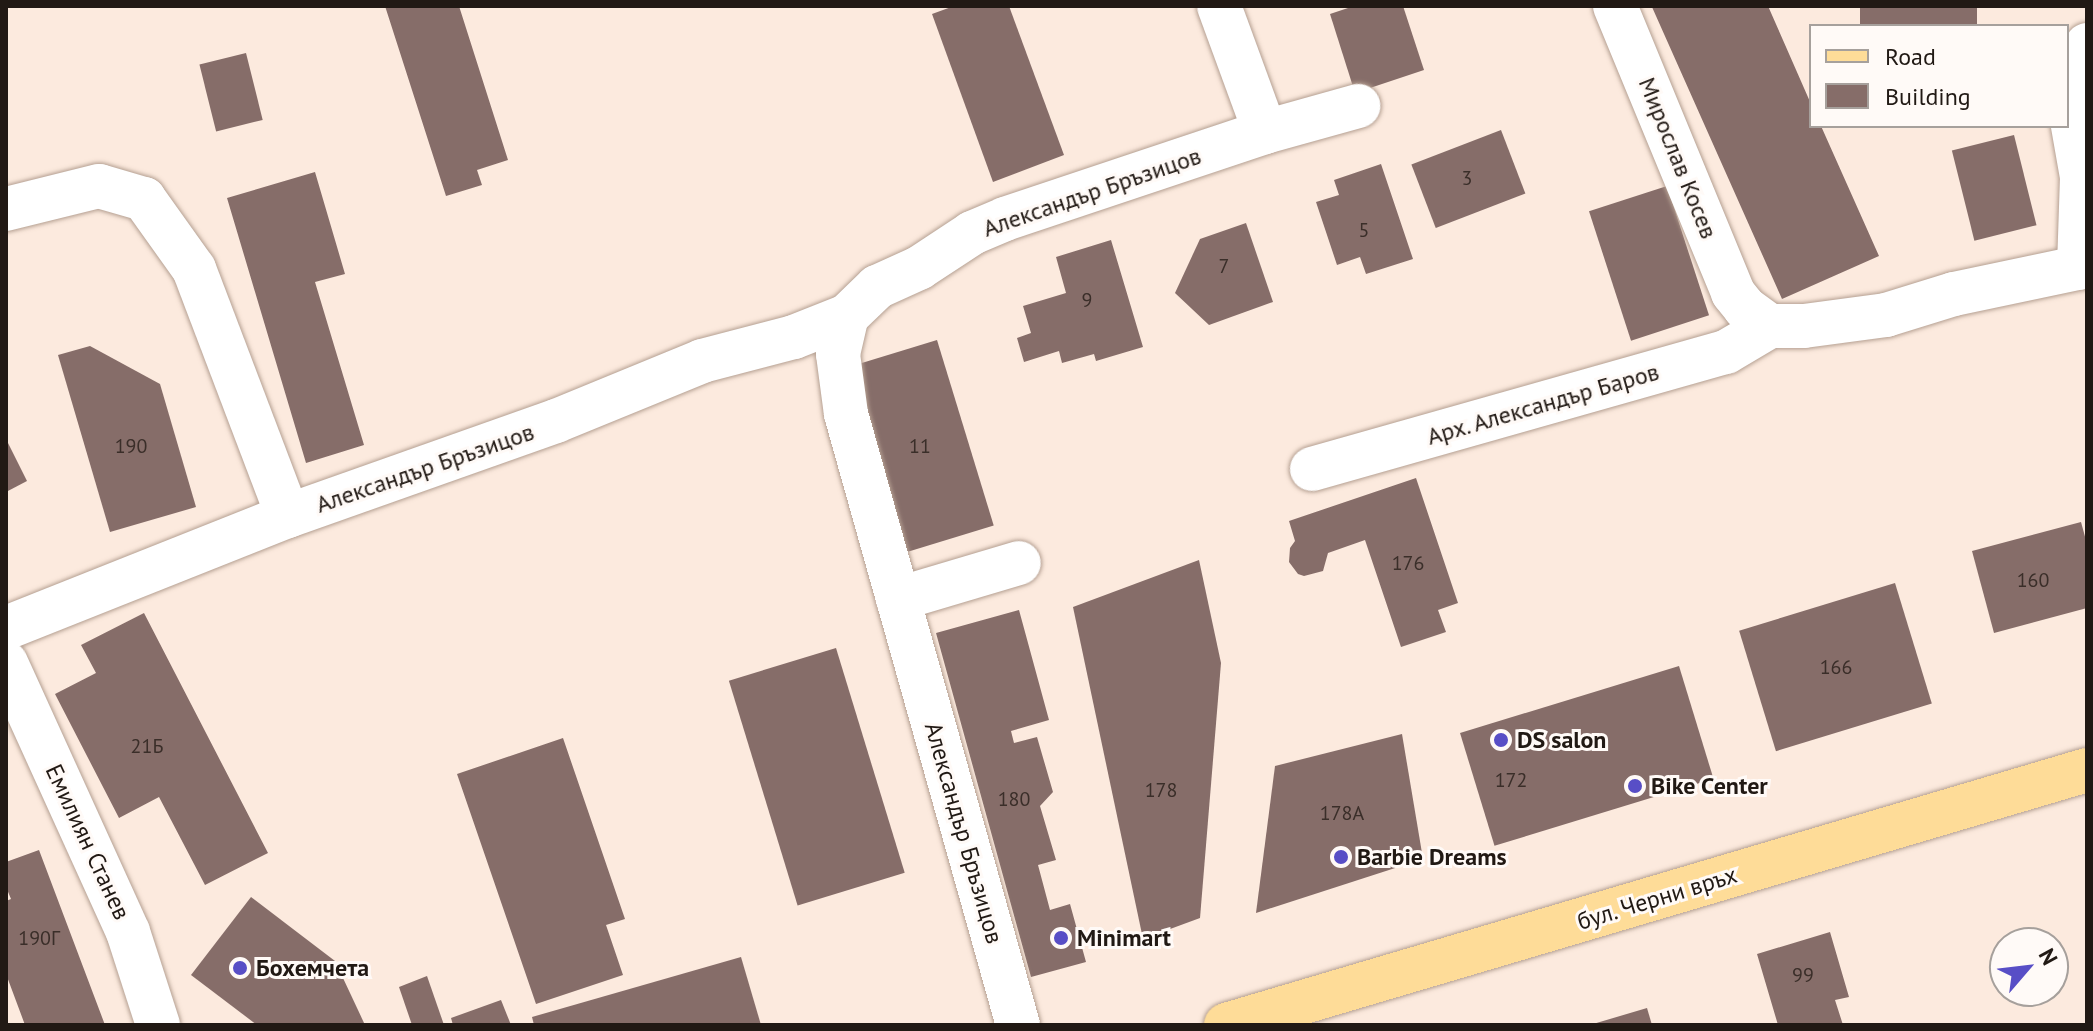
<!DOCTYPE html>
<html>
<head>
<meta charset="utf-8">
<style>
  body { margin:0 }
  #map { position:relative; width:2093px; height:1031px; overflow:hidden; background:#fceade; font-family:"PT Sans",sans-serif }
  div>[style] { position:absolute }
  [style*='--x'] { left:calc(var(--x)*1px); top:calc(var(--y)*1px); width:calc(var(--w)*1px); rotate:calc(var(--a)*1deg) }
  .building>* { inset:0; background:#866d69; transform-origin:0 0 }
  .roads { filter:drop-shadow(0 0 2px #b5a092) drop-shadow(0 0 2px #b5a092) }
  .minor>* { height:44px; margin:-22px; padding:0 22px; transform-origin:22px; border-radius:22px; background:#fff }
  .major>* { height:44px; margin:-22px; padding:0 22px; transform-origin:22px; border-radius:22px; background:#fedc98 }
  .dots>* { width:22px; height:22px; translate:-50% -50%; box-sizing:border-box; border:4px solid #fffaf7; border-radius:50% }
  span { translate:-50% -50%; white-space:nowrap; text-align:center; line-height:1.15; -webkit-text-stroke:6px #fffaf7; paint-order:stroke }
  .number-label { font-size:20px; color:#3a2e29 }
  .number-label span { -webkit-text-stroke-width:0 }
  .street-label { font-size:24px; color:#211914 }
  .poi-label { font-size:24px; color:#211914; font-weight:700 }
  .left { translate:0 -50%; text-align:left }
  .frame { position:absolute; inset:0; border:8px solid #211914; pointer-events:none }
  .legend { position:absolute; left:1809px; top:24px; width:260px; height:104px; box-sizing:border-box; background:#fffaf7; border:2px solid #a6a09c; margin:0; padding:10px 14px; list-style:none; font-size:24px; color:#211914 }
  .legend li { display:flex; align-items:center; gap:16px; height:40px }
  .legend b { width:40px; border:2px solid #a6a09c }
  .north { position:absolute; left:1989px; top:927px; width:80px; height:80px; box-sizing:border-box; background:#fffaf7; border:2px solid #a6a09c; border-radius:50%; rotate:62deg; font-size:22px; font-weight:700; line-height:32px; text-align:center; color:#211914 }
  .north::after { content:''; display:block; margin:auto; width:28px; height:36px; background:#584ec6; clip-path:polygon(50% 0,100% 100%,50% 72%,0 100%) }
</style>
</head>
<body>
<div id="map">
  <div class="building">
    <div style="clip-path:polygon(385px 6px,459px 6px,508px 160px,477px 170px,482px 185px,446px 196px)"></div>
    <div style="clip-path:polygon(954px 6px,1009px 6px,1064px 155px,993px 182px,932px 14px)"></div>
    <div style="clip-path:polygon(1354px 6px,1403px 6px,1424px 70px,1355px 93px,1330px 14px)"></div>
    <div style="clip-path:polygon(1655px 6px,1768px 6px,1811px 104px,1811px 126px,1821px 126px,1879px 256px,1782px 299px,1652px 7px)"></div>
    <div style="left:1860px;top:6px;width:117px;height:21px"></div>
    <div style="left:246px;top:53px;width:69px;height:48px;rotate:76deg"></div>
    <div style="left:1501px;top:130px;width:68px;height:96px;rotate:69deg"></div>
    <div style="left:2014px;top:135px;width:93px;height:64px;rotate:76deg"></div>
    <div style="clip-path:polygon(1381px 164px,1413px 259px,1366px 274px,1360px 257px,1337px 265px,1316px 202px,1339px 195px,1334px 180px)"></div>
    <div style="clip-path:polygon(315px 172px,345px 274px,315px 282px,364px 445px,306px 463px,227px 198px)"></div>
    <div style="left:1667px;top:186px;width:136px;height:82px;rotate:72deg"></div>
    <div style="clip-path:polygon(1246px 223px,1273px 302px,1209px 325px,1175px 293px,1200px 239px)"></div>
    <div style="clip-path:polygon(1111px 240px,1143px 347px,1096px 361px,1094px 354px,1062px 363px,1059px 351px,1024px 362px,1017px 338px,1031px 333px,1023px 306px,1066px 293px,1056px 257px)"></div>
    <div style="left:937px;top:340px;width:194px;height:94px;rotate:73deg"></div>
    <div style="clip-path:polygon(90px 346px,160px 384px,196px 507px,110px 532px,58px 355px)"></div>
    <div style="clip-path:polygon(6px 439px,27px 481px,6px 492px)"></div>
    <div style="clip-path:polygon(1416px 478px,1458px 603px,1438px 610px,1446px 632px,1401px 647px,1365px 540px,1328px 553px,1323px 571px,1304px 576px,1298px 574px,1289px 562px,1290px 548px,1295px 541px,1289px 521px)"></div>
    <div style="clip-path:polygon(2081px 522px,2087px 544px,2087px 608px,1994px 633px,1972px 551px)"></div>
    <div style="clip-path:polygon(1199px 560px,1221px 663px,1200px 918px,1143px 939px,1073px 607px)"></div>
    <div style="left:1895px;top:583px;width:126px;height:163px;rotate:73deg"></div>
    <div style="clip-path:polygon(1019px 610px,1049px 720px,1011px 731px,1014px 743px,1037px 737px,1053px 792px,1040px 806px,1056px 860px,1038px 865px,1050px 910px,1070px 904px,1086px 962px,1031px 977px,936px 633px)"></div>
    <div style="clip-path:polygon(144px 613px,268px 853px,205px 885px,159px 797px,119px 818px,55px 694px,96px 673px,81px 645px)"></div>
    <div style="left:836px;top:648px;width:235px;height:112px;rotate:73deg"></div>
    <div style="left:1679px;top:666px;width:118px;height:229px;rotate:73deg"></div>
    <div style="clip-path:polygon(1402px 734px,1423px 859px,1256px 913px,1275px 766px)"></div>
    <div style="clip-path:polygon(563px 738px,625px 919px,606px 925px,623px 975px,536px 1004px,457px 774px)"></div>
    <div style="clip-path:polygon(39px 850px,105px 1025px,25px 1025px,6px 974px,6px 901px,11px 899px,6px 887px,6px 862px)"></div>
    <div style="clip-path:polygon(251px 897px,335px 961px,365px 1025px,257px 1025px,191px 975px)"></div>
    <div style="clip-path:polygon(1830px 932px,1849px 997px,1835px 1000px,1843px 1025px,1778px 1025px,1757px 954px)"></div>
    <div style="clip-path:polygon(741px 957px,761px 1025px,534px 1025px,532px 1017px)"></div>
    <div style="clip-path:polygon(427px 976px,444px 1025px,412px 1025px,399px 987px)"></div>
    <div style="clip-path:polygon(501px 1000px,511px 1025px,453px 1025px,451px 1018px)"></div>
    <div style="clip-path:polygon(1647px 1008px,1652px 1025px,1593px 1025px,1593px 1024px)"></div>
  </div>
  <div class="roads">
    <div class="minor">
      <div style="--x:1219;--y:6;--w:134;--a:69.9"></div>
      <div style="--x:1615;--y:6;--w:310;--a:67.6"></div>
      <div style="--x:1733;--y:293;--w:19;--a:51"></div>
      <div style="--x:1745;--y:308;--w:31;--a:36"></div>
      <div style="--x:1770;--y:326;--w:34;--a:0"></div>
      <div style="--x:1804;--y:326;--w:83;--a:-7.6"></div>
      <div style="--x:1886;--y:315;--w:71;--a:-17.2"></div>
      <div style="--x:1954;--y:294;--w:136;--a:-11.9"></div>
      <div style="--x:2067;--y:83;--w:43;--a:-62.2"></div>
      <div style="--x:2067;--y:92;--w:86;--a:80"></div>
      <div style="--x:2082;--y:177;--w:91;--a:91.9"></div>
      <div style="--x:6;--y:209;--w:96;--a:-13.9"></div>
      <div style="--x:99;--y:186;--w:47;--a:16.1"></div>
      <div style="--x:144;--y:199;--w:86;--a:54.5"></div>
      <div style="--x:194;--y:269;--w:264;--a:69.2"></div>
      <div style="--x:1312;--y:469;--w:430;--a:-15.8"></div>
      <div style="--x:1726;--y:352;--w:51;--a:-30.6"></div>
      <div style="--x:898;--y:599;--w:126;--a:-16.6"></div>
      <div style="--x:6;--y:628;--w:303;--a:-21.7"></div>
      <div style="--x:288;--y:516;--w:284;--a:-19.5"></div>
      <div style="--x:556;--y:421;--w:158;--a:-22.3"></div>
      <div style="--x:702;--y:361;--w:95;--a:-14.6"></div>
      <div style="--x:794;--y:337;--w:57;--a:-21.6"></div>
      <div style="--x:6;--y:663;--w:295;--a:65.6"></div>
      <div style="--x:128;--y:932;--w:98;--a:72.1"></div>
      <div style="--x:1018;--y:1025;--w:635;--a:-105.72"></div>
      <div style="--x:846;--y:414;--w:61;--a:-97.6"></div>
      <div style="--x:838;--y:354;--w:39;--a:-77"></div>
      <div style="--x:847;--y:316;--w:42;--a:-44"></div>
      <div style="--x:877;--y:287;--w:46;--a:-24.3"></div>
      <div style="--x:919;--y:268;--w:64;--a:-33.4"></div>
      <div style="--x:972;--y:233;--w:36;--a:-23"></div>
      <div style="--x:1005;--y:219;--w:274;--a:-18.5"></div>
      <div style="--x:1265;--y:132;--w:97;--a:-15.6"></div>
    </div>
    <div class="major">
      <div style="--x:1226;--y:1025;--w:898;--a:-16.5"></div>
    </div>
  </div>
  <div class="dots">
    <div style="left:1501px;top:740px;background:#584ec6"></div>
    <div style="left:1635px;top:786px;background:#584ec6"></div>
    <div style="left:1341px;top:857px;background:#584ec6"></div>
    <div style="left:1061px;top:938px;background:#584ec6"></div>
    <div style="left:240px;top:968px;background:#584ec6"></div>
  </div>
  <div class="number-label">
    <span style="left:1467px;top:178px">3</span>
    <span style="left:1364px;top:230px">5</span>
    <span style="left:1224px;top:266px">7</span>
    <span style="left:1087px;top:300px">9</span>
    <span style="left:131px;top:446px">190</span>
    <span style="left:920px;top:446px">11</span>
    <span style="left:1408px;top:563px">176</span>
    <span style="left:2033px;top:580px">160</span>
    <span style="left:1836px;top:667px">166</span>
    <span style="left:147px;top:746px">21Б</span>
    <span style="left:1511px;top:780px">172</span>
    <span style="left:1161px;top:790px">178</span>
    <span style="left:1014px;top:799px">180</span>
    <span style="left:1342px;top:813px">178А</span>
    <span style="left:39px;top:938px">190Г</span>
    <span style="left:1803px;top:975px">99</span>
  </div>
  <div class="street-label">
    <span style="left:1678px;top:158px;rotate:68deg">Мирослав Косев</span>
    <span style="left:1092px;top:192px;rotate:-19deg">Александър Бръзицов</span>
    <span style="left:1543px;top:404px;rotate:-16deg">Арх. Александър Баров</span>
    <span style="left:425px;top:468px;rotate:-19deg">Александър Бръзицов</span>
    <span style="left:964px;top:833px;rotate:74deg">Александър Бръзицов</span>
    <span style="left:88px;top:842px;rotate:65deg">Емилиян Станев</span>
    <span style="left:1657px;top:898px;rotate:-17deg">бул. Черни връх</span>
  </div>
  <div class="poi-label">
    <span class="left" style="left:1517px;top:740px">DS salon</span>
    <span class="left" style="left:1651px;top:786px">Bike Center</span>
    <span class="left" style="left:1357px;top:857px">Barbie Dreams</span>
    <span class="left" style="left:1077px;top:938px">Minimart</span>
    <span class="left" style="left:256px;top:968px">Бохемчета</span>
  </div>
  <div class="frame"></div>
  <ul class="legend">
  <li><b style="height:10px;background:#fedc98"></b>Road</li>
  <li><b style="height:22px;background:#866d69"></b>Building</li>
  </ul>
  <div class="north">N</div>
</div>
</body>
</html>
